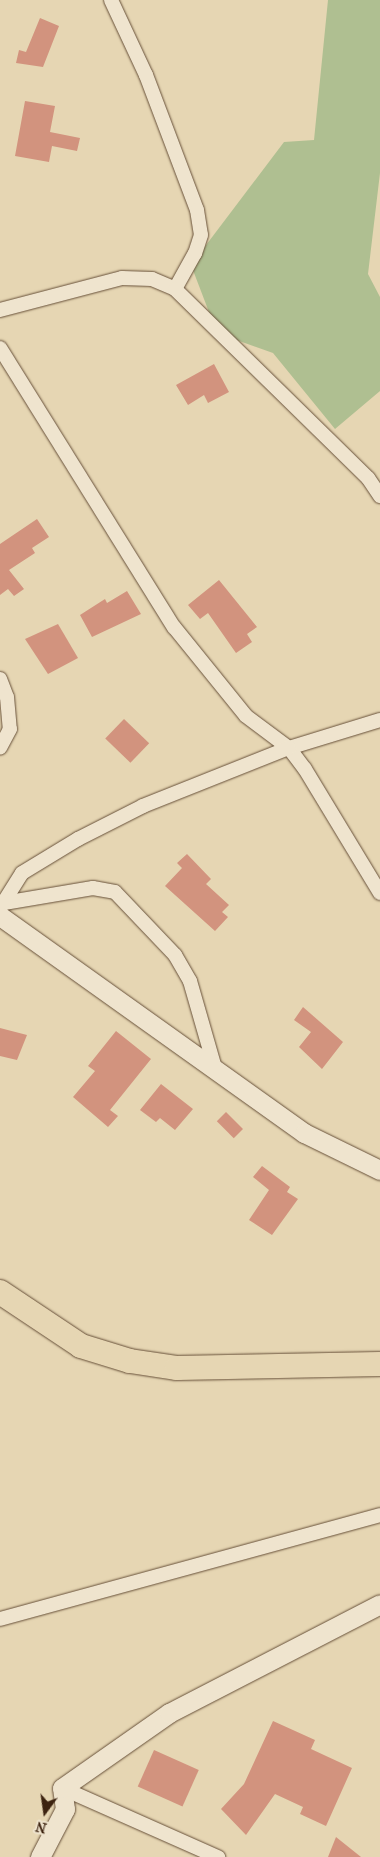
<!DOCTYPE html>
<html>
<head>
<meta charset="utf-8">
<style>
  body { margin:0 }
  #map { position:relative; width:380px; height:1857px; overflow:hidden; background:#e6d6b3; font-family:"IM FELL French Canon",serif }
  div>[style] { position:absolute }
  [style*='--x'] { left:calc(var(--x)*1px); top:calc(var(--y)*1px); width:calc(var(--w)*1px); rotate:calc(var(--a)*1deg) }
  .green>* { inset:0; background:#afbf91 }
  .building>* { inset:0; background:#d2937e; transform-origin:0 0 }
  .roads { filter:drop-shadow(0 0 1px #675039) drop-shadow(0 0 1px #675039) }
  .street>* { height:14px; margin:-7px; padding:0 7px; transform-origin:7px; border-radius:7px; background:#efe4ce }
  .secondary>* { height:19px; margin:-9.5px; padding:0 9.5px; transform-origin:9.5px; border-radius:9.5px; background:#efe4ce }
  .highway>* { height:24px; margin:-12px; padding:0 12px; transform-origin:12px; border-radius:12px; background:#e6d6b3 }
  span { translate:-50% -50%; white-space:nowrap; text-align:center; line-height:1.15; -webkit-text-stroke:5px #efe4ce; paint-order:stroke }
  .north { position:absolute; left:20px; top:1787px; width:50px; height:50px; -webkit-text-stroke:4px #efe4ce; paint-order:stroke; rotate:194deg; font-size:14px; font-weight:700; line-height:20px; text-align:center; color:#3d2310 }
  .north::after { content:''; display:block; margin:auto; width:18px; height:22px; background:#3d2310; clip-path:polygon(50% 0,100% 100%,50% 72%,0 100%) }
</style>
</head>
<body>
<div id="map">
  <div class="green">
    <div style="clip-path:polygon(328px 0,380px 0,380px 173px,368px 274px,380px 297px,380px 391px,335px 429px,273px 353px,217px 333px,191px 265px,284px 142px,314px 140px)"></div>
  </div>
  <div class="building">
    <div style="clip-path:polygon(40px 18px,59px 26px,43px 67px,16px 63px,19px 50px,26px 52px)"></div>
    <div style="clip-path:polygon(25px 101px,55px 106px,50px 132px,80px 138px,77px 151px,52px 146px,49px 162px,15px 156px)"></div>
    <div style="clip-path:polygon(214px 364px,229px 392px,208px 403px,204px 395px,188px 405px,176px 385px)"></div>
    <div style="clip-path:polygon(37px 519px,49px 537px,32px 548px,35px 553px,9px 570px,24px 589px,14px 596px,8px 589px,0 595px,0 544px)"></div>
    <div style="clip-path:polygon(219px 580px,257px 627px,247px 634px,252px 642px,236px 653px,208px 613px,200px 619px,188px 605px)"></div>
    <div style="clip-path:polygon(127px 591px,141px 614px,92px 637px,80px 615px,105px 599px,107px 603px)"></div>
    <div style="clip-path:polygon(58px 624px,78px 658px,48px 674px,25px 639px)"></div>
    <div style="left:124px;top:719px;width:35px;height:27px;rotate:44deg"></div>
    <div style="clip-path:polygon(187px 854px,211px 879px,206px 884px,229px 905px,222px 912px,228px 917px,215px 931px,165px 886px,182px 868px,177px 863px)"></div>
    <div style="clip-path:polygon(303px 1007px,343px 1042px,322px 1069px,299px 1047px,311px 1032px,294px 1020px)"></div>
    <div style="clip-path:polygon(0 1028px,27px 1035px,17px 1060px,0 1056px)"></div>
    <div style="clip-path:polygon(116px 1031px,151px 1059px,110px 1110px,118px 1116px,108px 1127px,73px 1097px,95px 1071px,88px 1066px)"></div>
    <div style="clip-path:polygon(161px 1084px,193px 1109px,175px 1130px,160px 1118px,156px 1122px,140px 1110px)"></div>
    <div style="left:226px;top:1112px;width:24px;height:13px;rotate:45deg"></div>
    <div style="clip-path:polygon(262px 1166px,290px 1187px,287px 1192px,298px 1199px,272px 1235px,249px 1220px,269px 1190px,253px 1177px)"></div>
    <div style="clip-path:polygon(273px 1721px,315px 1740px,311px 1749px,352px 1768px,326px 1826px,300px 1814px,303px 1807px,275px 1794px,246px 1835px,221px 1809px,244px 1784px)"></div>
    <div style="left:154px;top:1750px;width:49px;height:40px;rotate:24deg"></div>
    <div style="clip-path:polygon(336px 1837px,361px 1857px,328px 1857px)"></div>
  </div>
  <div class="roads">
    <div class="street">
      <div style="--x:111;--y:0;--w:83;--a:65"></div>
      <div style="--x:146;--y:75;--w:144;--a:69.3"></div>
      <div style="--x:197;--y:210;--w:25;--a:81"></div>
      <div style="--x:201;--y:235;--w:19;--a:108"></div>
      <div style="--x:195;--y:253;--w:41;--a:119.1"></div>
      <div style="--x:0;--y:310;--w:126;--a:-14.7"></div>
      <div style="--x:122;--y:278;--w:30;--a:2"></div>
      <div style="--x:152;--y:279;--w:25;--a:23"></div>
      <div style="--x:175;--y:289;--w:270;--a:44.4"></div>
      <div style="--x:368;--y:478;--w:22;--a:56"></div>
      <div style="--x:0;--y:348;--w:329;--a:58.1"></div>
      <div style="--x:174;--y:627;--w:114;--a:51"></div>
      <div style="--x:246;--y:716;--w:54;--a:36.7"></div>
      <div style="--x:0;--y:679;--w:19;--a:69"></div>
      <div style="--x:7;--y:697;--w:32;--a:85"></div>
      <div style="--x:10;--y:729;--w:21;--a:118"></div>
      <div style="--x:380;--y:720;--w:95;--a:162.9"></div>
      <div style="--x:289;--y:748;--w:26;--a:53"></div>
      <div style="--x:305;--y:769;--w:145;--a:58.8"></div>
      <div style="--x:4;--y:903;--w:90;--a:-9.6"></div>
      <div style="--x:93;--y:888;--w:22;--a:10"></div>
      <div style="--x:115;--y:892;--w:87;--a:46.4"></div>
      <div style="--x:175;--y:955;--w:30;--a:60"></div>
      <div style="--x:190;--y:981;--w:91;--a:74"></div>
      <div style="--x:0;--y:908;--w:41;--a:-57.8"></div>
      <div style="--x:22;--y:873;--w:66;--a:-31.3"></div>
      <div style="--x:78;--y:839;--w:73;--a:-26.9"></div>
      <div style="--x:143;--y:806;--w:157;--a:-21.7"></div>
      <div style="--x:0;--y:1619;--w:394;--a:-15.3"></div>
      <div style="--x:62;--y:1788;--w:171;--a:23.9"></div>
    </div>
    <div class="secondary">
      <div style="--x:0;--y:916;--w:374;--a:35.5"></div>
      <div style="--x:304;--y:1133;--w:85;--a:26"></div>
      <div style="--x:40;--y:1857;--w:54;--a:-62.5"></div>
      <div style="--x:65;--y:1809;--w:21;--a:-98"></div>
      <div style="--x:62;--y:1788;--w:131;--a:-35"></div>
      <div style="--x:169;--y:1713;--w:237;--a:-27.3"></div>
    </div>
    <div class="highway">
      <div style="--x:0;--y:1292;--w:97;--a:33.7"></div>
      <div style="--x:81;--y:1346;--w:51;--a:17"></div>
      <div style="--x:130;--y:1361;--w:48;--a:8.5"></div>
      <div style="--x:177;--y:1368;--w:203;--a:-1.1"></div>
    </div>
  </div>
  <div class="north">N</div>
</div>
</body>
</html>
